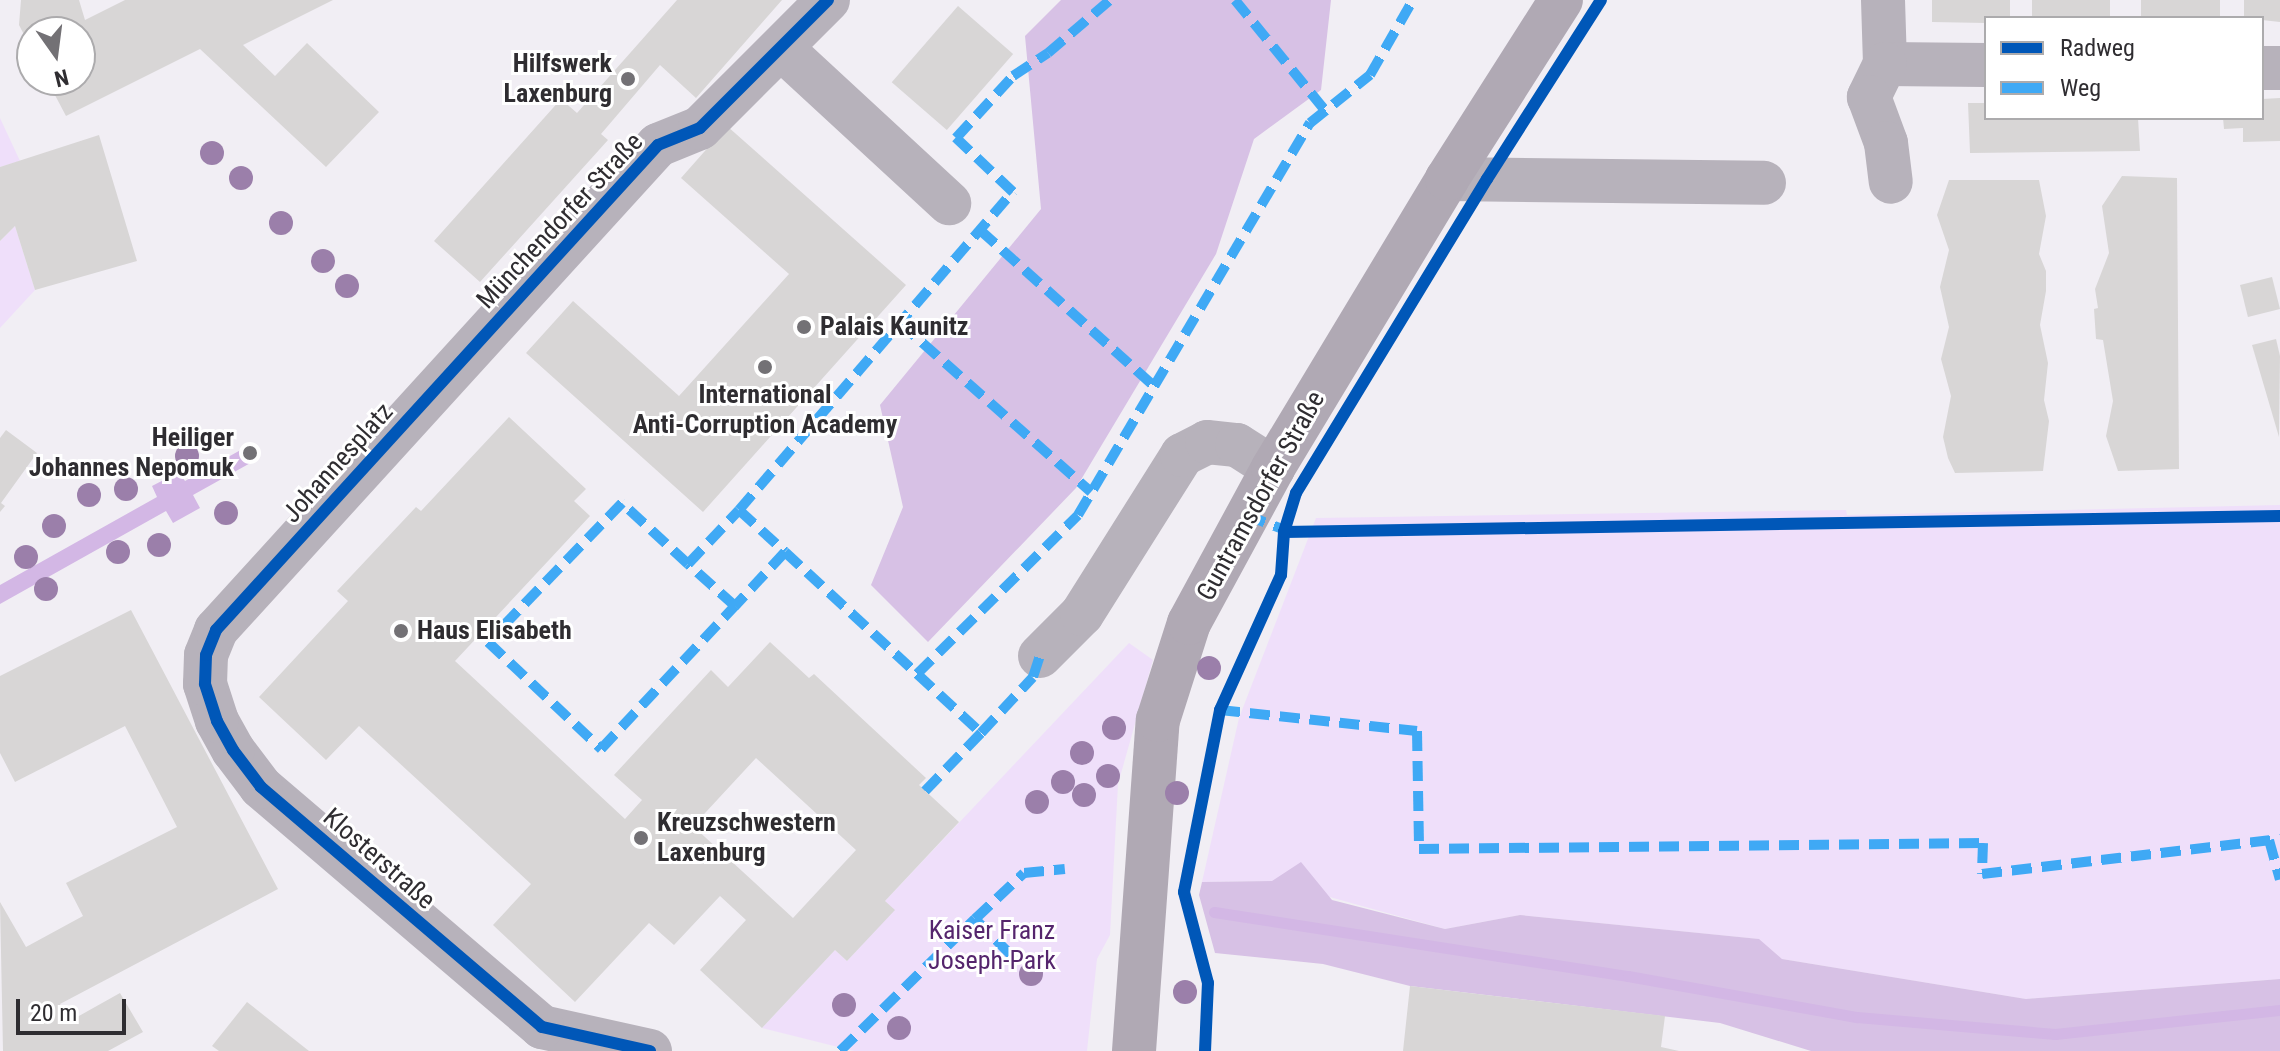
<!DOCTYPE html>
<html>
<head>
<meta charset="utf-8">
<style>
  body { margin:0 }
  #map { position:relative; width:2280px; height:1051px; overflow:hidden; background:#f1eef4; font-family:"Roboto Condensed",sans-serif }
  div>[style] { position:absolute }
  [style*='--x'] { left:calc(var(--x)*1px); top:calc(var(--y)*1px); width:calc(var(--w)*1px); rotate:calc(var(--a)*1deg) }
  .green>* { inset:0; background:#efdffa }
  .forest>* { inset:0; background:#d7c1e5 }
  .water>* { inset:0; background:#d3b7e5 }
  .stream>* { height:11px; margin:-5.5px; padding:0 5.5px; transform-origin:5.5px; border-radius:5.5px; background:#d3b7e5 }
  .building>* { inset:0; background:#d8d6d6; transform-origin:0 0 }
  .minor>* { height:44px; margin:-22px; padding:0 22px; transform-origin:22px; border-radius:22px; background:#b7b2bb }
  .major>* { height:44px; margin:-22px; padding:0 22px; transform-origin:22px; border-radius:22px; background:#b0a9b4 }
  .quiet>* { height:10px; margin-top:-5px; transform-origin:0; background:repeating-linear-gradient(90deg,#3fa9f5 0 20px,transparent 0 30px) }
  .cycleway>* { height:12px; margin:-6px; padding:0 6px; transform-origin:6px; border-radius:6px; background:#0057b8 }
  .trees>* { width:24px; height:24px; margin:-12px; border-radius:50%; background:#9b7faa }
  .dots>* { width:22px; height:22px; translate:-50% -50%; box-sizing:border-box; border:4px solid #fff; border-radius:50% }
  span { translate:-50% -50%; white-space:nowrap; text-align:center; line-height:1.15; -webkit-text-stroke:6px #fff; paint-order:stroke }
  .poi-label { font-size:26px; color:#2f2d31; font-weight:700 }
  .right { translate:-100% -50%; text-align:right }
  .left { translate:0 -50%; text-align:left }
  .street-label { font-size:26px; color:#2f2d31 }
  .park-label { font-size:26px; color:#55256d }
  .legend { position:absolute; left:1984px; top:16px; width:280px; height:104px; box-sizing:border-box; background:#fff; border:2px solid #acabad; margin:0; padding:10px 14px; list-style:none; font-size:24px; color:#2f2d31 }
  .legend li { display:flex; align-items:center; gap:16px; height:40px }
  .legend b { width:40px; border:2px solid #acabad }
  .north { position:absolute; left:16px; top:16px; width:80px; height:80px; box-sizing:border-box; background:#fff; border:2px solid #acabad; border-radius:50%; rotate:166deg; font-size:22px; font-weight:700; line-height:32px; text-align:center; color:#2f2d31 }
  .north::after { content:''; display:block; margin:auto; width:28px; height:36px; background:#737175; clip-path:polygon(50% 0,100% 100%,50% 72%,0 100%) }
  .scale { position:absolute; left:16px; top:999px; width:110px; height:36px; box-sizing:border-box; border:4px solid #2f2d31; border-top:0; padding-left:10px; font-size:24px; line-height:28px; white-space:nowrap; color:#2f2d31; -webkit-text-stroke:6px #fff; paint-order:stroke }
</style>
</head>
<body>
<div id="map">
  <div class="green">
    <div style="clip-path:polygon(0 118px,20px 161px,0 167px)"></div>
    <div style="clip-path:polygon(15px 226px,35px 290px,0 328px,0 241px)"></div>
    <div style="clip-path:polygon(2280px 505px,2280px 979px,2026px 999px,1782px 959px,1758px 939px,1520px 915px,1445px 929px,1272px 881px,1202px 882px,1239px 718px,1316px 518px,1846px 510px,1847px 515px)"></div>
    <div style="clip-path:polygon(1129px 643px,1153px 660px,1118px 784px,1110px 935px,1097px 959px,1087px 1051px,854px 1051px,762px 1028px,835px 950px,847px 961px,894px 910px,885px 901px)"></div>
  </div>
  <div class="forest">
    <div style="clip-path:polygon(1061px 0,1331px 0,1321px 90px,1254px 139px,1216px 254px,1076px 488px,928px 642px,871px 585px,903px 507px,880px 405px,1041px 209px,1025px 36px)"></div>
    <div style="clip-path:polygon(1301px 862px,1332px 900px,1445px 929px,1520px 915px,1759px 939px,1782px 959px,2026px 999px,2280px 979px,2280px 1051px,1811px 1051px,1720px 1023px,1410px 986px,1323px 964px,1215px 953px,1199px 895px,1202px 882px,1272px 881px)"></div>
  </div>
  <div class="water">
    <div style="clip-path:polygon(246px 447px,254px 461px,193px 495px,200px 508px,173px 523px,166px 511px,0 604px,0 585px,157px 497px,152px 486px,179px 472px,185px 481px)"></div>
  </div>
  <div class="stream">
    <div style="--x:1214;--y:912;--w:419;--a:8.8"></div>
    <div style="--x:1628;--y:976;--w:233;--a:10.2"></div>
    <div style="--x:1857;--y:1017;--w:199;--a:4.9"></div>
    <div style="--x:2055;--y:1034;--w:226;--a:-6.1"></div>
  </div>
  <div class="building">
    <div style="clip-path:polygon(21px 0,79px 0,85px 20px,125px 0,333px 0,243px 45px,275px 76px,307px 43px,379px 112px,326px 167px,200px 49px,66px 116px,47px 80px,80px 80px,80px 32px,32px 32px,32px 50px,19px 25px)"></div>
    <div style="clip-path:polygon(677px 0,782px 0,696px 98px,660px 65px,601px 134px,608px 140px,480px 282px,434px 241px,561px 99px,577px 113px)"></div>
    <div style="clip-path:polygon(1932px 0,2010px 0,2010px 18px,1986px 18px,1986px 23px,1932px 22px)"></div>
    <div style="left:2032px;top:0;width:78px;height:18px"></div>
    <div style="left:2141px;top:0;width:79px;height:18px"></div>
    <div style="clip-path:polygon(2244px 0,2280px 0,2280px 22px,2244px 18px)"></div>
    <div style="left:958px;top:6px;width:73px;height:101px;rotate:41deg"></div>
    <div style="clip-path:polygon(2280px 98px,2280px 141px,2243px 142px,2243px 128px,2224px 129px,2223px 118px,2262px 118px,2262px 99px)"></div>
    <div style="clip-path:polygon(1968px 103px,1986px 103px,1986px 118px,2138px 118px,2140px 151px,1970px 153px)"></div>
    <div style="clip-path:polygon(727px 126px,906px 285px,703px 512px,526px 353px,573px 301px,679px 396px,789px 274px,681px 178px)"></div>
    <div style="clip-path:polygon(99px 135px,137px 261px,35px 290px,15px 226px,0 241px,0 167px)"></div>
    <div style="clip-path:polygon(2122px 176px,2177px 178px,2179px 469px,2118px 471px,2106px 436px,2113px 401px,2103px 340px,2096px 339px,2094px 309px,2098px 308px,2095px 289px,2109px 253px,2102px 206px)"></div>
    <div style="clip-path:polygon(1949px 180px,2039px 180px,2046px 216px,2039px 254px,2046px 271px,2046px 291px,2040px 325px,2048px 363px,2044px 400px,2049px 421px,2043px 471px,1955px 473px,1948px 458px,1943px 437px,1951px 396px,1941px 359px,1949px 327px,1940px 287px,1949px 250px,1937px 215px)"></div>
    <div style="left:2272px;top:277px;width:33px;height:33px;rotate:76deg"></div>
    <div style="clip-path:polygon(2276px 339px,2280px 356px,2279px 437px,2252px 345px)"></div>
    <div style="clip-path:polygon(evenodd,509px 417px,586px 489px,574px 501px,590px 516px,455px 661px,625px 819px,642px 800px,614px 775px,711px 670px,728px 687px,770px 642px,809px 678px,814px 674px,926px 778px,919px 785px,959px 822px,885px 901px,895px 910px,847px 961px,835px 950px,762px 1028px,700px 970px,746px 920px,720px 896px,674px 945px,649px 923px,575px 1002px,493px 925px,531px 884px,359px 726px,326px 760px,259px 697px,348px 601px,337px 591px,416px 507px,421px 511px,509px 417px,756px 758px,856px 850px,793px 918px,693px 826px,756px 758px)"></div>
    <div style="clip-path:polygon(6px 430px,37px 453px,1px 503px,5px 506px,0 512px,0 438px)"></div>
    <div style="clip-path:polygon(131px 610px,278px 889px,60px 1004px,70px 1021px,120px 993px,143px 1032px,108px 1051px,3px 1051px,0 902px,26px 947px,83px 916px,66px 883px,177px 827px,125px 726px,15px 782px,0 753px,0 676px)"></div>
    <div style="clip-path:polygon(1410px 986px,1665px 1016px,1661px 1047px,1679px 1051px,1403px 1051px)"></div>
    <div style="clip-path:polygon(247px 1002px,309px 1051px,219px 1051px,212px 1046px)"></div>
  </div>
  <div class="minor">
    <div style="--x:1883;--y:0;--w:64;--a:88.2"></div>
    <div style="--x:1885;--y:64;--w:101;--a:0.6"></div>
    <div style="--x:781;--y:48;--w:229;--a:42.7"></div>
    <div style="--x:1885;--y:64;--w:37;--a:116"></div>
    <div style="--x:1869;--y:97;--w:49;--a:69.7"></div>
    <div style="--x:1886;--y:143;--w:39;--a:83"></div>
    <div style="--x:2262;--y:68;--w:18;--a:0"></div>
    <div style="--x:1447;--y:179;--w:317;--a:0.7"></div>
    <div style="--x:1040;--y:656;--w:59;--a:-45"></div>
    <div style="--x:1082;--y:614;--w:188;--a:-57.8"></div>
    <div style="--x:1182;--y:455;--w:28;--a:-27"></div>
    <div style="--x:1207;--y:442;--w:30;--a:6"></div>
    <div style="--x:1237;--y:445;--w:43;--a:32.6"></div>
    <div style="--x:650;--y:1051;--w:111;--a:-167.5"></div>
    <div style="--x:542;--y:1027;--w:370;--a:-139.5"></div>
    <div style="--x:261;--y:787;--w:46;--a:-127.1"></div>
    <div style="--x:233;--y:750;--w:33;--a:-119"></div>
    <div style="--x:217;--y:721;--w:39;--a:-108"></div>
    <div style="--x:205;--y:684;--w:29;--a:-88"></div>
    <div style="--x:206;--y:655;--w:27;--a:-68"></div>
    <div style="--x:216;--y:630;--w:656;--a:-47.66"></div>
    <div style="--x:658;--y:145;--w:45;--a:-22"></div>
    <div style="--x:700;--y:128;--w:181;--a:-45"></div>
  </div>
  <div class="major">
    <div style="--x:1134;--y:1051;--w:332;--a:-85.9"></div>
    <div style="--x:1158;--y:720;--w:102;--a:-72.3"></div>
    <div style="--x:1189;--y:623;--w:176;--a:-61.5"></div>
    <div style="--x:1273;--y:468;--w:337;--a:-58.9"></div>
    <div style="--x:1447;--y:179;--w:212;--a:-57.5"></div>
  </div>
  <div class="quiet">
    <div style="--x:1235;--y:0;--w:141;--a:50.8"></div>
    <div style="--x:980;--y:230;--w:234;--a:41.9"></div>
    <div style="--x:900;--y:323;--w:255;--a:41.5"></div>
    <div style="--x:739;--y:510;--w:420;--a:-49.3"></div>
    <div style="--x:1013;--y:192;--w:79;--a:-136.5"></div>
    <div style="--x:956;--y:138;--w:84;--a:-47.4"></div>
    <div style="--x:1013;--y:76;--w:42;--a:-33.3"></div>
    <div style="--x:1048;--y:53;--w:82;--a:-40.5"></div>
    <div style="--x:1246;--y:515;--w:47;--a:21.1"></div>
    <div style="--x:785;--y:552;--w:74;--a:132.8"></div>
    <div style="--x:735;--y:606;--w:63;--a:-138.2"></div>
    <div style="--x:688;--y:564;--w:74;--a:-46.6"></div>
    <div style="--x:739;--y:510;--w:62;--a:42.4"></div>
    <div style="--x:785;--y:552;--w:267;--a:42.7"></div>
    <div style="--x:981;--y:733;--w:76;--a:-47.1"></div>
    <div style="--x:1033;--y:677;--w:22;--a:-72"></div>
    <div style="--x:688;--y:564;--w:90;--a:-137.3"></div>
    <div style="--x:622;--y:503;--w:193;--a:134"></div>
    <div style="--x:488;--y:642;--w:156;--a:43.4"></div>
    <div style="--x:601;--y:749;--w:196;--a:-46.9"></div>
    <div style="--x:917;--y:674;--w:226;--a:-44.6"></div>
    <div style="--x:1078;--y:515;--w:456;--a:-59.4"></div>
    <div style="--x:1310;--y:123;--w:77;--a:-38.7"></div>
    <div style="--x:1370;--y:75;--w:86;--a:-60.2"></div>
    <div style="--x:1220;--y:710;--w:198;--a:6.1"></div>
    <div style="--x:1417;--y:731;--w:118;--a:89"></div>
    <div style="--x:1419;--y:849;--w:564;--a:-0.61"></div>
    <div style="--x:1983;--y:843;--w:31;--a:92"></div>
    <div style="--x:1982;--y:874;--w:300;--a:-6.7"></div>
    <div style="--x:925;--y:791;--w:81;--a:-46"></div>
    <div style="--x:2269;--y:840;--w:41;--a:74.6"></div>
    <div style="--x:975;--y:919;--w:67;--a:-43.2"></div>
    <div style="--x:1024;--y:873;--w:41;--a:-5.6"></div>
    <div style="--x:840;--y:1051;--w:189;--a:-44.4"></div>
    <div style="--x:975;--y:919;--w:52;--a:45"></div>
  </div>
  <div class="cycleway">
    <div style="--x:1284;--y:532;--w:996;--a:-0.92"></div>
    <div style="--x:650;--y:1051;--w:111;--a:-167.5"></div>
    <div style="--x:542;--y:1027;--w:370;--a:-139.5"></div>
    <div style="--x:261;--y:787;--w:46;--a:-127.1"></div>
    <div style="--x:233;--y:750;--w:33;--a:-119"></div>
    <div style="--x:217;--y:721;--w:39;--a:-108"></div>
    <div style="--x:205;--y:684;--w:29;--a:-88"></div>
    <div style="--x:206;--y:655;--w:27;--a:-68"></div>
    <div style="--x:216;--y:630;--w:656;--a:-47.66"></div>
    <div style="--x:658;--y:145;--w:45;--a:-22"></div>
    <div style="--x:700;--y:128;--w:181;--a:-45"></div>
    <div style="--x:1205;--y:1051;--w:68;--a:-87.5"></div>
    <div style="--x:1208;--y:983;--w:94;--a:-104.8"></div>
    <div style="--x:1184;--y:892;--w:186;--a:-78.8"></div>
    <div style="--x:1220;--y:710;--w:148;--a:-65.7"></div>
    <div style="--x:1281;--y:575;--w:43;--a:-86"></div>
    <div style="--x:1284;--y:532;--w:41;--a:-72.9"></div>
    <div style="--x:1296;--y:493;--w:368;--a:-58.7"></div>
    <div style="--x:1487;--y:179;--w:212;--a:-57.5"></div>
  </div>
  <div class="trees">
    <div style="left:212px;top:153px"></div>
    <div style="left:241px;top:178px"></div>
    <div style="left:281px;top:223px"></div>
    <div style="left:323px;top:261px"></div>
    <div style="left:347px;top:286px"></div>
    <div style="left:187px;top:456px"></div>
    <div style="left:126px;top:489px"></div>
    <div style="left:89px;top:495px"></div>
    <div style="left:226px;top:513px"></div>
    <div style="left:54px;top:526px"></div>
    <div style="left:159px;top:545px"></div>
    <div style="left:118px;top:552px"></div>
    <div style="left:26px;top:557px"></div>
    <div style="left:46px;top:589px"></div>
    <div style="left:1209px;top:668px"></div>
    <div style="left:1114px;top:728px"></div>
    <div style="left:1082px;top:753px"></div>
    <div style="left:1108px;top:776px"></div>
    <div style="left:1063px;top:782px"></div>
    <div style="left:1177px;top:793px"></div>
    <div style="left:1084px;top:795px"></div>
    <div style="left:1037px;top:802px"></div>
    <div style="left:1031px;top:974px"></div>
    <div style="left:1185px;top:992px"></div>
    <div style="left:844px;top:1005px"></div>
    <div style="left:899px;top:1028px"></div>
  </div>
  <div class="dots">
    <div style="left:628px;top:79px;background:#737175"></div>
    <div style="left:804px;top:327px;background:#737175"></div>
    <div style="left:765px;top:367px;background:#737175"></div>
    <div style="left:250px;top:453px;background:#737175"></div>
    <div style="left:401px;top:631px;background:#737175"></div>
    <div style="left:641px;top:838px;background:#737175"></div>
  </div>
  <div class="poi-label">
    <span class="right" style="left:612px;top:79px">Hilfswerk<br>Laxenburg</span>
    <span class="left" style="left:820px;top:327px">Palais Kaunitz</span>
    <span style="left:765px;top:410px">International<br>Anti-Corruption Academy</span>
    <span class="right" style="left:234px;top:453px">Heiliger<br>Johannes Nepomuk</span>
    <span class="left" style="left:417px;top:631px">Haus Elisabeth</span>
    <span class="left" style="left:657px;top:838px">Kreuzschwestern<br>Laxenburg</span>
  </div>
  <div class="street-label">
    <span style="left:560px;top:221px;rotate:-47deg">Münchendorfer Straße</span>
    <span style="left:338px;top:463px;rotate:-48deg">Johannesplatz</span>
    <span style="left:1261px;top:496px;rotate:-61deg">Guntramsdorfer Straße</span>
    <span style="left:379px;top:859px;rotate:41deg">Klosterstraße</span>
  </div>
  <div class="park-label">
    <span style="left:992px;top:946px">Kaiser Franz<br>Joseph-Park</span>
  </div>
  <ul class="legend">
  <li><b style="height:10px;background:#0057b8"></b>Radweg</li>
  <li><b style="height:10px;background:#3fa9f5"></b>Weg</li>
  </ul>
  <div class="north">N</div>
  <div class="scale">20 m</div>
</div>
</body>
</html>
